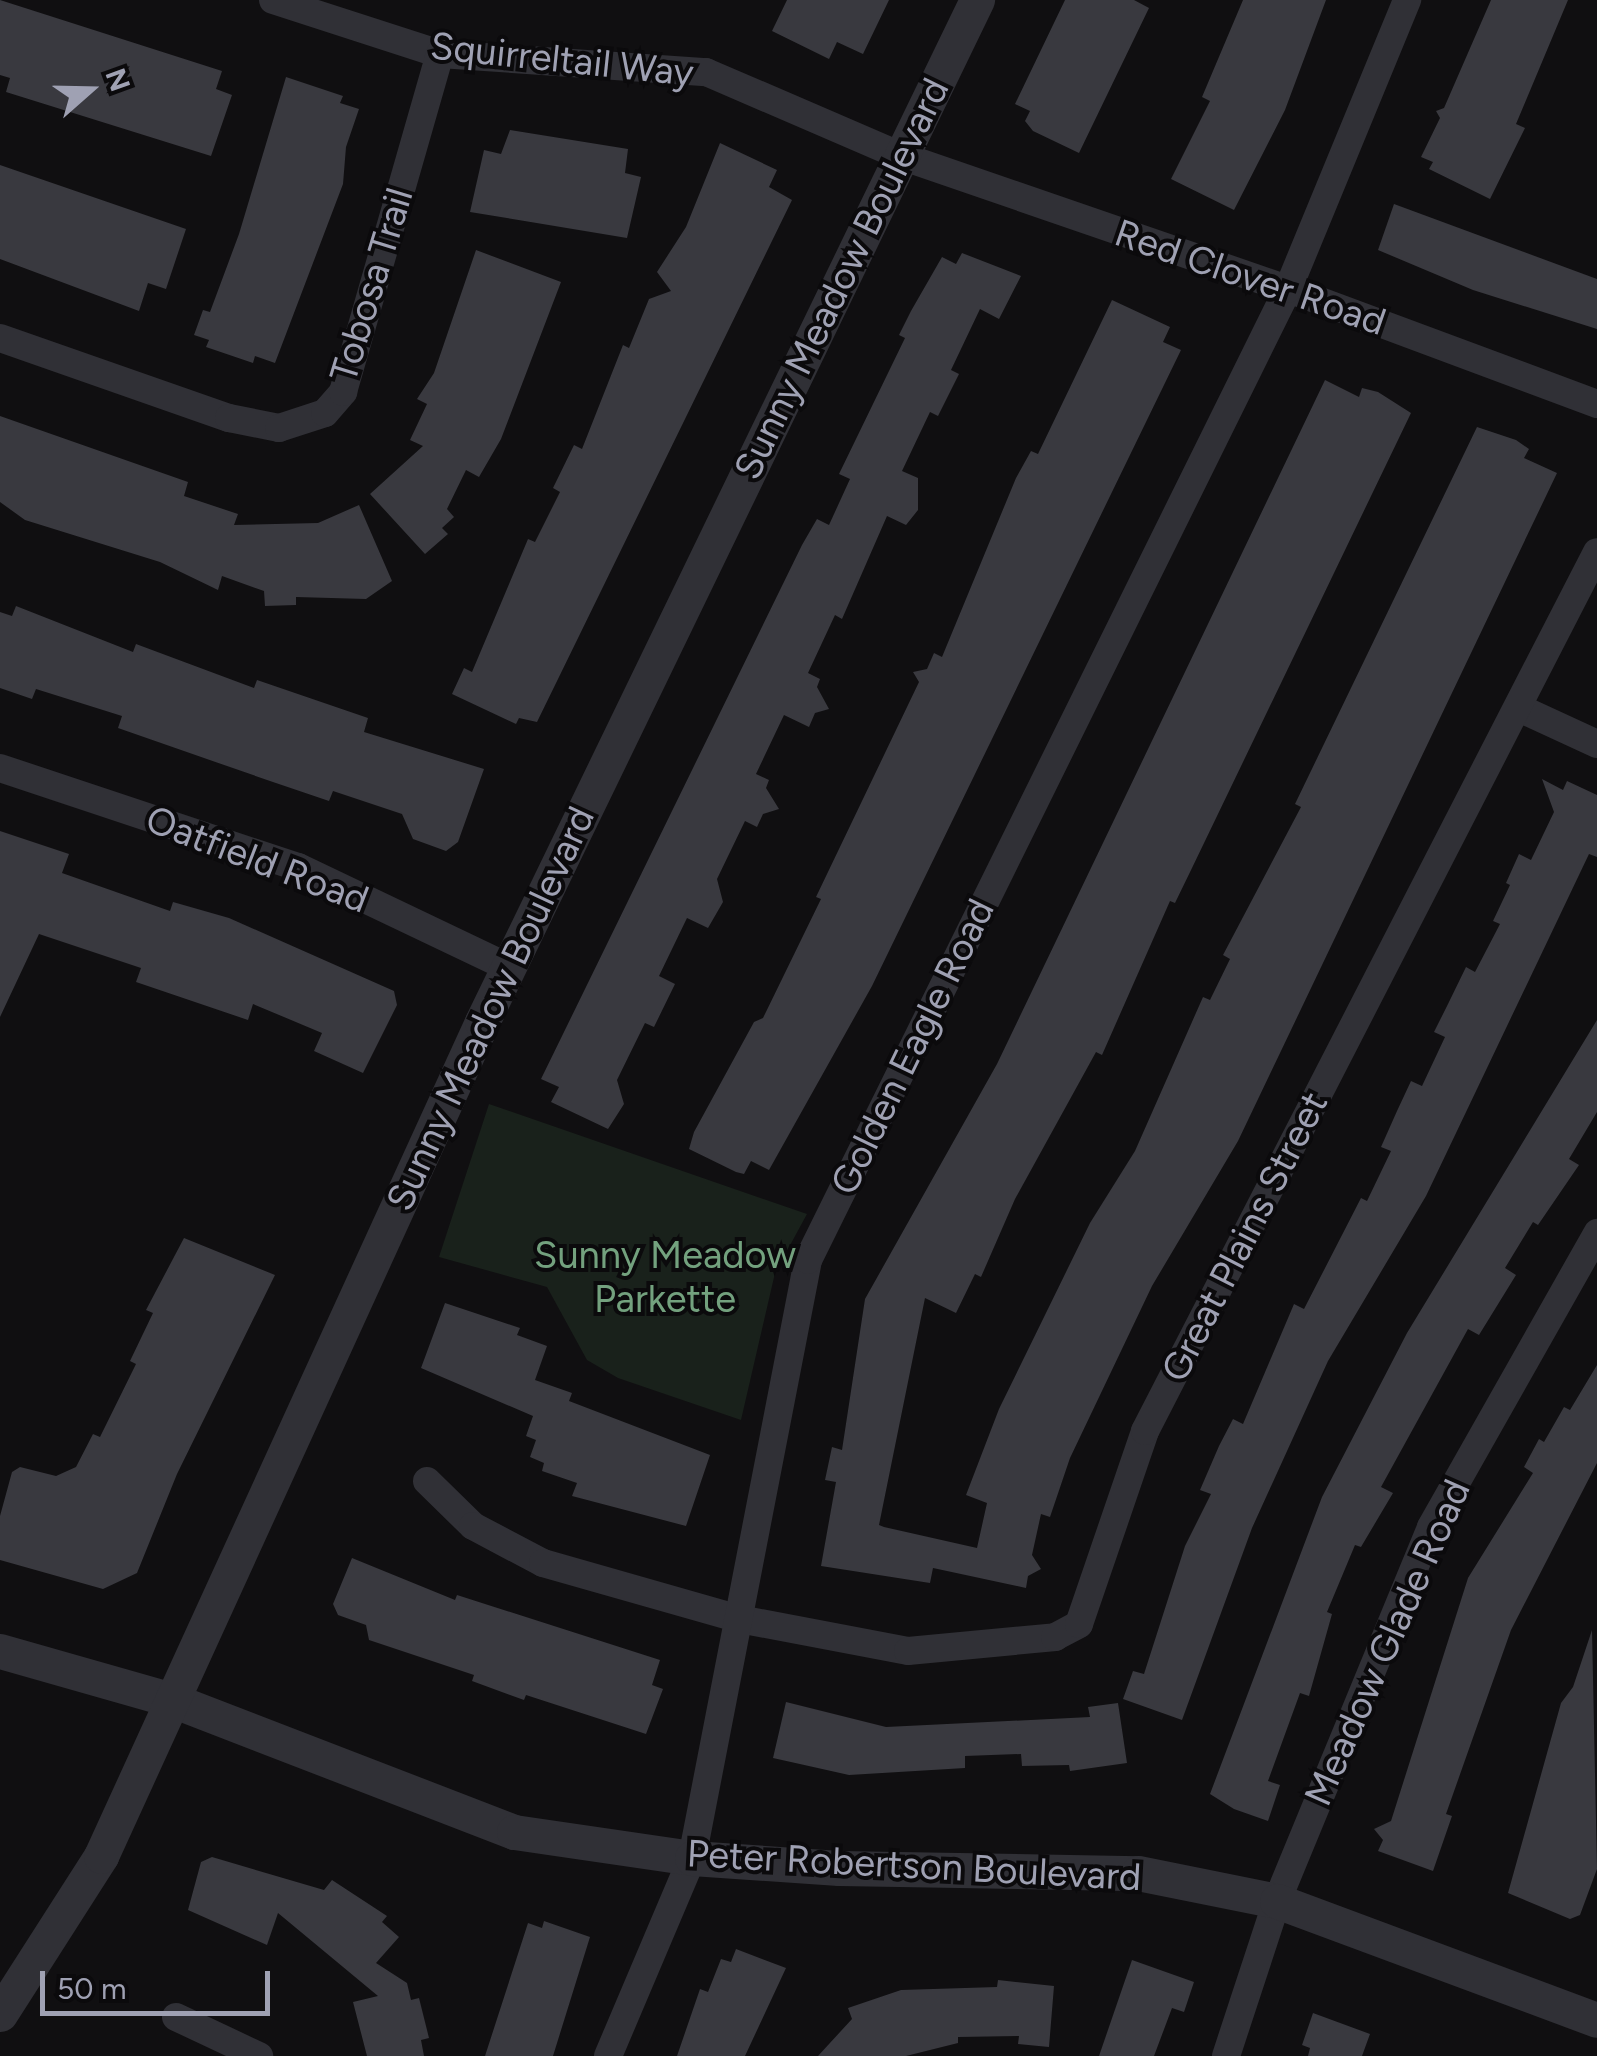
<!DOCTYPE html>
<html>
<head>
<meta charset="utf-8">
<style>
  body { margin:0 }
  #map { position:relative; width:1597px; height:2056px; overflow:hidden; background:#100f11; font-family:Figtree,sans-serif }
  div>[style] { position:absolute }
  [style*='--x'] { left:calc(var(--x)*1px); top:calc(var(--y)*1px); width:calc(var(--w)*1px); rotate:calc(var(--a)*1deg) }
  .green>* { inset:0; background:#19211b }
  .building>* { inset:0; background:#39393f }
  .minor>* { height:28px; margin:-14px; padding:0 14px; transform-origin:14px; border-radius:14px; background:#303036 }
  .tertiary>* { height:35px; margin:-17.5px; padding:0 17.5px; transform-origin:17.5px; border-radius:17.5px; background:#303036 }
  span { translate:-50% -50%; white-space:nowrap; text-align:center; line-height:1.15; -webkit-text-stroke:8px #0b0a0c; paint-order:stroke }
  .street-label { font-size:38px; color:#9fa1b3 }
  .park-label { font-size:38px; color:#73a17e }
  .north { position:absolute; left:40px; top:40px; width:100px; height:100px; -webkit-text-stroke:8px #0b0a0c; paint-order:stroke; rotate:70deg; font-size:28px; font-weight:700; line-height:40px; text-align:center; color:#9fa1b3 }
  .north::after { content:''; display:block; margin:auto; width:35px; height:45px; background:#9fa1b3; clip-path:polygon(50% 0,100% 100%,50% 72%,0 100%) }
  .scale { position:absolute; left:40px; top:1971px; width:230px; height:45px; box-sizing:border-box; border:5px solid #9fa1b3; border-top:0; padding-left:12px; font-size:30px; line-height:35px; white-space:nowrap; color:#9fa1b3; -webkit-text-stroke:8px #0b0a0c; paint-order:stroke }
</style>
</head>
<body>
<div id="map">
  <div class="green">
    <div style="clip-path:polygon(489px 1104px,807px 1214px,775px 1273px,741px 1420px,618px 1378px,587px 1360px,547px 1287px,439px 1257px)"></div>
  </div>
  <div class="building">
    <div style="clip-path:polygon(0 0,222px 71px,216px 89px,232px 95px,211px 156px,6px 92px,10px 78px,0 75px)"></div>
    <div style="clip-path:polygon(787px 0,889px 0,863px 54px,837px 42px,829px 59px,772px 31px)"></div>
    <div style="clip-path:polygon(1065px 0,1134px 0,1149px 8px,1079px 153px,1033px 131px,1025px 121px,1030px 111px,1015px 104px)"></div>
    <div style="clip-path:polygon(1243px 0,1326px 0,1285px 110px,1234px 210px,1171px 179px,1210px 101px,1202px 97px)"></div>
    <div style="clip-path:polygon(1491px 0,1568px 0,1516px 124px,1525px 128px,1490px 199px,1429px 169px,1433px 162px,1421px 157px,1440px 118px,1436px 111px,1444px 108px)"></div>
    <div style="clip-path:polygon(286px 77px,343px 96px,340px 103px,359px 109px,346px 147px,343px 184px,275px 363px,255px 356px,253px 363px,206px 347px,209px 340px,194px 335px,203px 310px,210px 312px,239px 234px)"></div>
    <div style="clip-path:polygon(510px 130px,628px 149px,625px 173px,641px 177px,627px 238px,470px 212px,484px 150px,501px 154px)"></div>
    <div style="clip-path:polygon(720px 143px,777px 170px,769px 187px,792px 200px,537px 722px,519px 718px,516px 724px,452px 694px,464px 668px,472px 672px,528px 539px,535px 542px,560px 492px,553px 488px,574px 445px,582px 449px,623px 345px,629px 348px,649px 299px,671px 291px,657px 272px,686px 227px)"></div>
    <div style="clip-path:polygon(0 165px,186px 229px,166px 289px,148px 283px,139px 311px,0 259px)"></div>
    <div style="clip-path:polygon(1394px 204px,1597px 279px,1597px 329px,1473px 290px,1378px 250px)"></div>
    <div style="clip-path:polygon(476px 250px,561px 282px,501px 439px,479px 477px,466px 470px,447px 509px,454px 517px,442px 528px,448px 534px,425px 554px,370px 494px,423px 446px,410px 440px,427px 404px,417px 399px,434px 373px)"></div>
    <div style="clip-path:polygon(962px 253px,1021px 276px,999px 319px,980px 309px,951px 370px,959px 374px,938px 416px,930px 412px,902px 471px,918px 478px,918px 510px,906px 525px,887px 516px,842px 619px,835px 615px,808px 673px,820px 679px,817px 687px,829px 709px,815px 713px,809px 727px,784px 715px,756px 774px,769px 780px,766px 788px,779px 809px,763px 814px,757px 827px,745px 821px,717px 879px,723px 902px,708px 928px,687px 918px,659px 976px,675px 984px,654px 1027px,645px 1023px,617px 1080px,624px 1104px,608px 1129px,551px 1102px,559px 1087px,541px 1079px,802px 545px,817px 519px,829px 525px,850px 479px,839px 474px,905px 338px,899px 335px,911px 311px,942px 257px,956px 264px)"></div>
    <div style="clip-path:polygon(1112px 300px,1170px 327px,1163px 342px,1181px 350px,872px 986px,769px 1170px,751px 1161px,744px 1174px,736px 1172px,689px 1149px,694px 1132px,754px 1022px,763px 1018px,821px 899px,816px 897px,919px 682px,913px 672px,927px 669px,934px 653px,942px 657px,1016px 478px,1031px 451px,1038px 454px)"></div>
    <div style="clip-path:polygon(1325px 380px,1359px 397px,1362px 388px,1378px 392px,1411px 413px,1192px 868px,1175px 903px,1170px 901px,1102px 1055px,1096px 1052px,1015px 1199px,981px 1277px,975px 1274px,956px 1313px,925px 1298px,879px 1525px,884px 1527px,977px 1548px,987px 1503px,966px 1495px,999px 1409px,1090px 1223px,1135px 1151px,1203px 997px,1210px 1000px,1230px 959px,1223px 955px,1301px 807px,1295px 804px,1477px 427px,1516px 440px,1529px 449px,1524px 458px,1557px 473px,1238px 1141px,1152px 1286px,1070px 1458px,1050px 1517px,1041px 1514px,1032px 1555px,1041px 1569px,1028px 1576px,1026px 1588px,933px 1568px,930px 1583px,821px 1566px,836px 1482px,825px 1480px,832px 1447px,842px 1450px,865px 1299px,997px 1064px)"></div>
    <div style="clip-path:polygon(0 416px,188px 482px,184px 496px,238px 514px,234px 525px,318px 523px,359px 505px,392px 581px,366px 599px,296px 597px,296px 605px,265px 606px,264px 591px,222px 576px,218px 590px,160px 562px,25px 520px,0 502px)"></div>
    <div style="clip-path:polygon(16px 606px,133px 652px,136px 644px,254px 688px,257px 680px,368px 718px,364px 732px,484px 769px,458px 842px,446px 851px,413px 839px,402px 814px,333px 791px,329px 801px,270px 781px,118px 728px,122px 716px,36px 689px,32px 699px,0 688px,0 612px,12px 616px)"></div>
    <div style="clip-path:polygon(1542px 779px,1563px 790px,1567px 781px,1597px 795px,1597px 857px,1589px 854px,1426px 1196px,1328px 1361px,1252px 1528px,1182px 1720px,1123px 1699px,1133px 1671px,1144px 1674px,1185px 1546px,1211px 1494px,1200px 1490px,1219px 1446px,1233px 1419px,1243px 1424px,1294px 1304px,1304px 1309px,1361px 1198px,1367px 1201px,1391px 1151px,1381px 1147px,1397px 1111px,1411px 1081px,1422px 1086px,1445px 1037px,1434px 1032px,1448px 1004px,1466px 967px,1475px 972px,1500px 924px,1493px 921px,1510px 885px,1506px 883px,1519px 854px,1531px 860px,1554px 812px)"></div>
    <div style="clip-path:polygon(0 831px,69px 854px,62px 873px,170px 911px,173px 902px,229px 918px,394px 991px,397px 1005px,363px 1073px,314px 1051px,322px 1033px,253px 1004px,248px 1020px,136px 982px,141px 968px,39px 934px,0 1017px)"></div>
    <div style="clip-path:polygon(1597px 1020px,1597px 1112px,1569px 1159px,1579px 1165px,1538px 1225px,1533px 1222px,1505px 1268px,1516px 1275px,1479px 1335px,1468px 1329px,1381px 1487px,1393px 1493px,1361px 1547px,1355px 1545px,1327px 1612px,1332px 1614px,1309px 1696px,1300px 1693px,1268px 1781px,1280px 1785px,1268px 1821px,1234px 1809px,1210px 1794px,1322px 1497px,1407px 1333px)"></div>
    <div style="clip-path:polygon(184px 1238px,275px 1275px,177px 1474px,137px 1573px,103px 1589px,0 1560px,0 1516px,12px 1472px,20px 1467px,56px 1476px,76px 1467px,93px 1434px,100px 1437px,136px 1364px,130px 1361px,153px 1313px,146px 1310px)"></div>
    <div style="clip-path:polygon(445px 1303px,520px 1328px,517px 1335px,547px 1346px,535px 1380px,572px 1393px,569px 1401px,710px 1455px,686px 1526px,572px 1496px,577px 1483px,542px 1471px,544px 1463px,530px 1457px,536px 1440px,526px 1436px,533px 1416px,421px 1368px)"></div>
    <div style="clip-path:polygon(1597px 1365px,1597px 1463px,1511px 1630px,1446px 1814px,1452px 1816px,1433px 1871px,1378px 1851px,1383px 1840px,1374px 1829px,1391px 1821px,1468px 1578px,1533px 1473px,1524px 1467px,1539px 1439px,1544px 1442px,1564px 1407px,1570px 1410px)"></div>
    <div style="clip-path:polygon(352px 1558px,455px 1600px,457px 1595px,660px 1660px,652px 1685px,663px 1689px,646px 1734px,526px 1695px,524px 1700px,472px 1681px,474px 1675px,369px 1640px,366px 1625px,338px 1615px,333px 1604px)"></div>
    <div style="clip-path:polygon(1592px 1630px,1597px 1869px,1580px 1915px,1570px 1919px,1508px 1893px,1561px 1703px,1573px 1687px)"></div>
    <div style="clip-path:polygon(786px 1702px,886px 1727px,1090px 1717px,1088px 1707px,1118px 1703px,1127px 1763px,1070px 1771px,1069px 1765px,1022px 1766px,1021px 1754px,965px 1756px,965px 1768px,849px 1775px,773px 1758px)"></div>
    <div style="clip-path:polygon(212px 1857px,324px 1890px,332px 1880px,387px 1916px,382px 1922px,399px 1937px,376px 1963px,407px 1983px,411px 2000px,419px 1998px,429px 2038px,421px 2040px,424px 2056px,367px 2056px,353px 2002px,378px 1996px,278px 1913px,267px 1945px,188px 1910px,201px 1862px)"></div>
    <div style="clip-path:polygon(544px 1921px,590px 1937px,553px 2056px,485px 2056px,528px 1923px,542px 1928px)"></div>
    <div style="clip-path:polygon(736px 1949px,786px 1968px,745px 2056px,677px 2056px,700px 1989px,708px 1992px,721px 1959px,731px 1962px)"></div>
    <div style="clip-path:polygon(1132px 1960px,1194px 1982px,1184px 2012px,1172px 2008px,1154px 2056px,1099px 2056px)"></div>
    <div style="clip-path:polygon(998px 1980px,1054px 1986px,1049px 2047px,1018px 2044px,1019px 2036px,958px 2037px,958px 2043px,906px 2056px,818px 2056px,852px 2019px,848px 2008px,901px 1990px,997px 1987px)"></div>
    <div style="clip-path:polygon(1313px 2013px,1370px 2034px,1362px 2056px,1308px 2056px,1310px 2048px,1302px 2045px)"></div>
  </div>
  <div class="minor">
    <div style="--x:273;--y:0;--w:176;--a:17.9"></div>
    <div style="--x:440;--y:54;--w:267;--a:3.9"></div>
    <div style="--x:706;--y:72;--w:212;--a:23.3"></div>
    <div style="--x:901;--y:156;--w:409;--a:19"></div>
    <div style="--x:1288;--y:289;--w:330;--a:20.4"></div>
    <div style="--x:0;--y:338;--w:243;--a:19.3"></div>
    <div style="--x:229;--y:418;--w:51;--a:11.3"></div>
    <div style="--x:279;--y:428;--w:48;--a:-18.1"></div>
    <div style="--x:325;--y:413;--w:28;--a:-49"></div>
    <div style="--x:343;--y:392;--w:352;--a:-74"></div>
    <div style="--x:1519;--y:708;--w:86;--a:24.8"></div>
    <div style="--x:0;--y:768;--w:314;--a:18.4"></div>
    <div style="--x:298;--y:867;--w:233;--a:25.5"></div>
    <div style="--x:427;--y:1481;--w:64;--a:44.4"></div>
    <div style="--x:473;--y:1526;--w:79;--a:27.9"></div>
    <div style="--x:543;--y:1563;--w:204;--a:15.9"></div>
    <div style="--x:739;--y:1619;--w:172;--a:10.7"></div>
    <div style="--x:908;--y:1651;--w:148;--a:-5.4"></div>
    <div style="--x:1055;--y:1637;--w:27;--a:-28"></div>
    <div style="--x:1079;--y:1624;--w:204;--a:-71.1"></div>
    <div style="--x:1145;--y:1431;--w:988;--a:-62.79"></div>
    <div style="--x:176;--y:2017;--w:92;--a:25.2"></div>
    <div style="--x:608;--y:2056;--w:215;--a:-67"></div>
    <div style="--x:692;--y:1858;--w:609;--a:-79.02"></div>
    <div style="--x:808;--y:1260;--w:1083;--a:-63.7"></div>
    <div style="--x:1288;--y:289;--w:313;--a:-67.6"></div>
    <div style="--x:1226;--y:2056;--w:163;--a:-71.8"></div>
    <div style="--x:1277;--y:1901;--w:404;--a:-67.6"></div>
    <div style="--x:1431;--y:1527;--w:338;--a:-60.5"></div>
  </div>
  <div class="tertiary">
    <div style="--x:0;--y:1651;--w:179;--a:15.9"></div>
    <div style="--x:172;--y:1700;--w:367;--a:21.1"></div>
    <div style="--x:514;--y:1832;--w:180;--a:8.3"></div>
    <div style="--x:692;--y:1858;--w:147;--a:3.9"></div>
    <div style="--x:839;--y:1868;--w:299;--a:1"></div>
    <div style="--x:1138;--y:1873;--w:142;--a:11.4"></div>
    <div style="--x:1277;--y:1901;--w:341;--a:20.4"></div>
    <div style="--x:0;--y:2014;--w:188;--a:-57.4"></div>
    <div style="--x:101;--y:1856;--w:917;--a:-65.45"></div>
    <div style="--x:482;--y:1022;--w:1136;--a:-64.16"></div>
  </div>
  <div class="street-label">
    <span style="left:562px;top:60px;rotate:6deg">Squirreltail Way</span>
    <span style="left:1250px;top:278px;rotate:19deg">Red Clover Road</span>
    <span style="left:842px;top:279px;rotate:-64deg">Sunny Meadow Boulevard</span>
    <span style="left:372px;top:285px;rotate:-73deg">Tobosa Trail</span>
    <span style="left:257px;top:860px;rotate:21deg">Oatfield Road</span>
    <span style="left:491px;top:1009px;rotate:-65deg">Sunny Meadow Boulevard</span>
    <span style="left:913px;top:1047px;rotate:-64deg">Golden Eagle Road</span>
    <span style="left:1245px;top:1237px;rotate:-63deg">Great Plains Street</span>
    <span style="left:1388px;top:1643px;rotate:-66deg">Meadow Glade Road</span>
    <span style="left:914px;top:1866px;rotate:3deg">Peter Robertson Boulevard</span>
  </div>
  <div class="park-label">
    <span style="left:665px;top:1278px">Sunny Meadow<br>Parkette</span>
  </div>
  <div class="north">N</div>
  <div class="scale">50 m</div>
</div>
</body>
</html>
